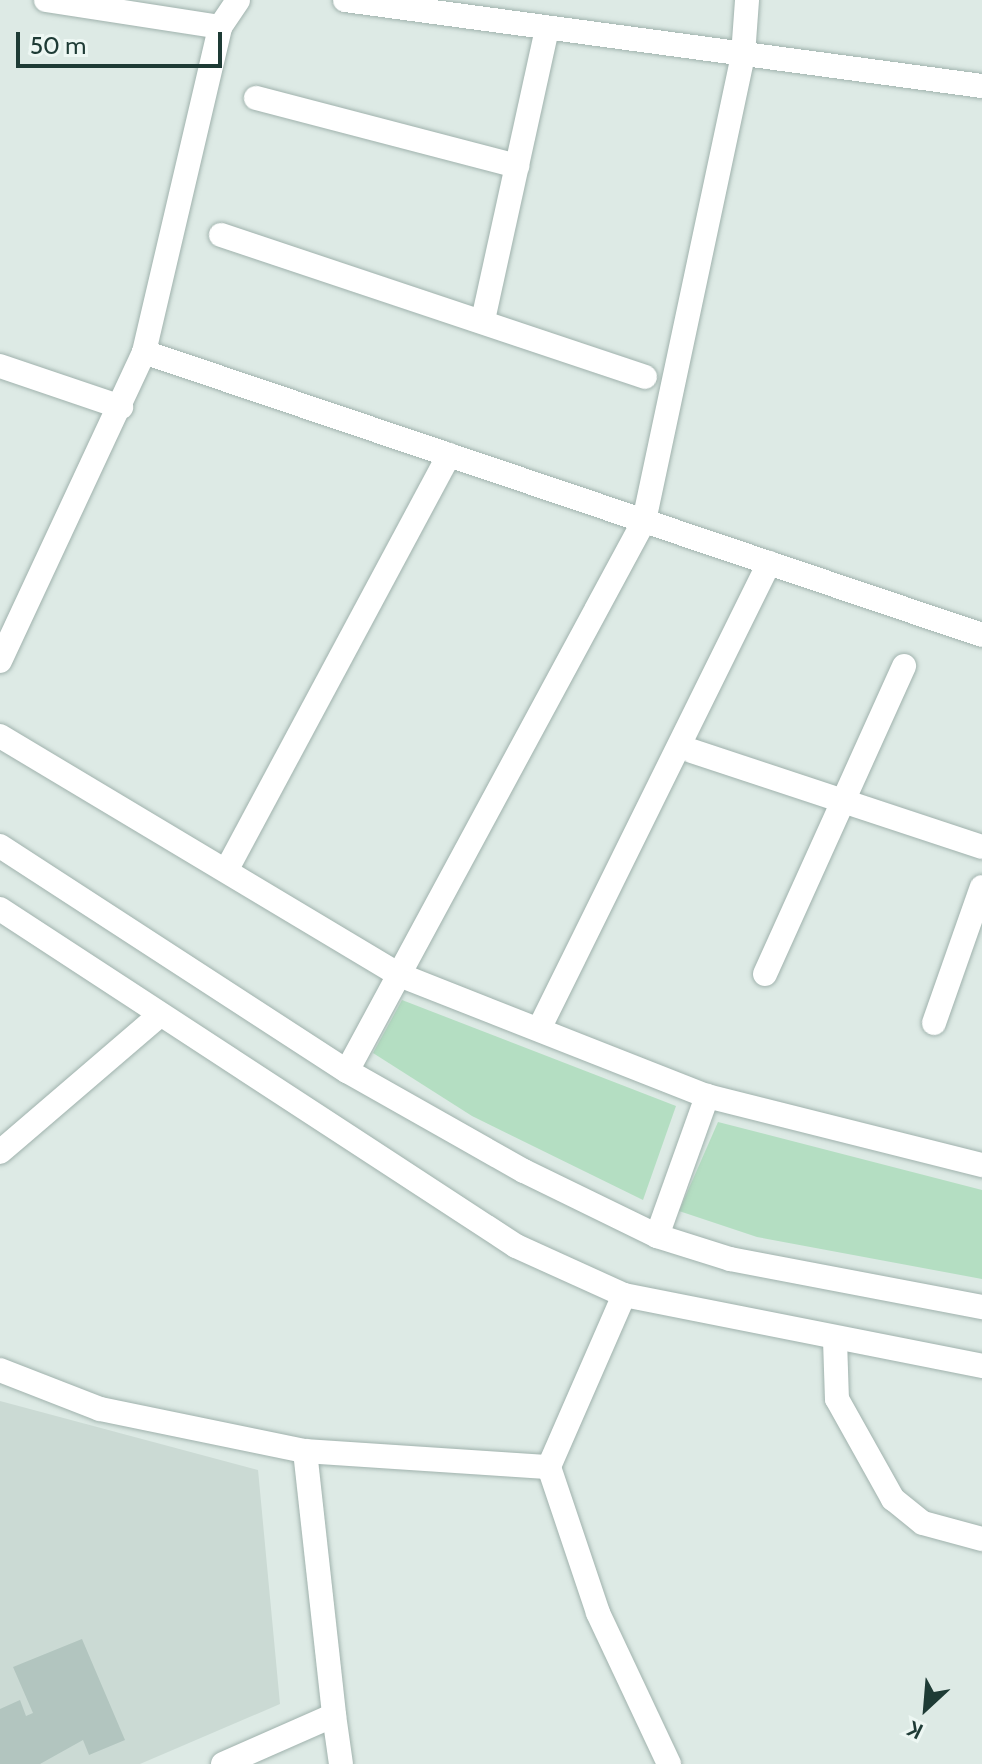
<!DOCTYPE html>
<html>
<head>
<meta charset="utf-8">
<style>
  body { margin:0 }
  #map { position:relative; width:982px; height:1764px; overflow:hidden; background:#ddeae5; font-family:Cabin,sans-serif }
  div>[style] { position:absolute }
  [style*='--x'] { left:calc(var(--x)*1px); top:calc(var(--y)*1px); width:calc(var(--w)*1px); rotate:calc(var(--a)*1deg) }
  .built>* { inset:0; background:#cbdad4 }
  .green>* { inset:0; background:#b4dec2 }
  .building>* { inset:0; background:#b2c5bf }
  .roads { filter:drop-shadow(0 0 2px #a0b2ad) drop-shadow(0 0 2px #a0b2ad) }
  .minor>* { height:24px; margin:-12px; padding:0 12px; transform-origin:12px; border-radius:12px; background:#fff }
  span { translate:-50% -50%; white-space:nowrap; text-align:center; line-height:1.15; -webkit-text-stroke:6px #edf7f3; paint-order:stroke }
  .north { position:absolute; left:886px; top:1668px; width:80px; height:80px; -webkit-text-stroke:6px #edf7f3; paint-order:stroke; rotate:206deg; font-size:22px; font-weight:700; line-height:32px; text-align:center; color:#1e3b35 }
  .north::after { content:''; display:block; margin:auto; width:28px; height:36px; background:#1e3b35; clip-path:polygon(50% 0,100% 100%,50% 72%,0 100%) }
  .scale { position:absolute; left:16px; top:32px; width:206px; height:36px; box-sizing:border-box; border:4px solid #1e3b35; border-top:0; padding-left:10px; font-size:24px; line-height:28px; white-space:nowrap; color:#1e3b35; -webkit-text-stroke:6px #edf7f3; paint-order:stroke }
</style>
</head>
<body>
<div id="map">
  <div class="built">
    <div style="clip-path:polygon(0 1401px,258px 1470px,280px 1704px,140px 1764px,0 1764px)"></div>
  </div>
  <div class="green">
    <div style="clip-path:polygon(402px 1000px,676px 1106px,643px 1200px,472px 1116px,373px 1053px)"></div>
    <div style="clip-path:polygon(718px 1122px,982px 1190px,982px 1279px,757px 1237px,679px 1211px)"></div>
  </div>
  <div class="building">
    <div style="clip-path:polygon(82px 1639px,125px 1740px,89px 1755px,83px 1740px,40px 1764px,0 1764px,0 1709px,20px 1700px,26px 1716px,33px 1713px,13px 1667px)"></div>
  </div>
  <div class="roads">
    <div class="minor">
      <div style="--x:46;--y:0;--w:176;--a:8.8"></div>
      <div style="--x:345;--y:0;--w:643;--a:7.69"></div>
      <div style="--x:256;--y:98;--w:270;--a:14.6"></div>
      <div style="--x:221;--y:235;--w:447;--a:18.5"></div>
      <div style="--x:483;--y:320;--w:299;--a:-77.6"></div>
      <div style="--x:144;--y:352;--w:884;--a:18.66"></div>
      <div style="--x:0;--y:366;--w:128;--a:18.7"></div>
      <div style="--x:0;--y:661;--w:341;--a:-65"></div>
      <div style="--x:144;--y:352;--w:334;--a:-76.8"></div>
      <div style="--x:220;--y:27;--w:32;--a:-56"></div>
      <div style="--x:0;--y:736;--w:463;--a:30.9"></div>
      <div style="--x:397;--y:974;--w:333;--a:21.5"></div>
      <div style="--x:707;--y:1096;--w:284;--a:14.1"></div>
      <div style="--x:692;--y:751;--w:305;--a:18.3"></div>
      <div style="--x:0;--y:846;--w:414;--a:33"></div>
      <div style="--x:347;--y:1071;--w:203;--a:29.5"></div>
      <div style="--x:524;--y:1171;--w:148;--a:26"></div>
      <div style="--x:657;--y:1236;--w:77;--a:17.5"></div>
      <div style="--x:730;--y:1259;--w:257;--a:10.8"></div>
      <div style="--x:227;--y:869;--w:470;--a:-61.8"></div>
      <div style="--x:0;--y:909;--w:616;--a:33.15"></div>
      <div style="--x:516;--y:1246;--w:119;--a:24.4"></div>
      <div style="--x:624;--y:1295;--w:365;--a:11.2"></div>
      <div style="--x:765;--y:974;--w:338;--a:-65.7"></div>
      <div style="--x:934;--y:1023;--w:144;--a:-70.6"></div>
      <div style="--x:539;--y:1029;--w:520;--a:-63.73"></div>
      <div style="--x:347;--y:1071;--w:625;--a:-61.63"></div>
      <div style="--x:644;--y:521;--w:476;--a:-78"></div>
      <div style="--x:743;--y:55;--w:55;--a:-85.8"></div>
      <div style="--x:0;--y:1152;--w:211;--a:-40.6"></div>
      <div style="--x:657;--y:1236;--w:149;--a:-70.3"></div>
      <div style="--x:624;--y:1295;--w:188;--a:113.6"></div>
      <div style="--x:549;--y:1467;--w:154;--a:71.4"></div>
      <div style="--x:598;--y:1613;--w:167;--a:64.8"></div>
      <div style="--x:835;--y:1340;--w:59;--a:88.1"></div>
      <div style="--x:837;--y:1399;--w:115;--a:60.8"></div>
      <div style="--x:893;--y:1499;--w:38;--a:39"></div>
      <div style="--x:923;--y:1523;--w:61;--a:15.2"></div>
      <div style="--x:0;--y:1370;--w:107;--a:21.3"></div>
      <div style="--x:100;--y:1409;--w:209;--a:11.6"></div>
      <div style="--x:305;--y:1451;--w:245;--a:3.8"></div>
      <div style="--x:305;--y:1451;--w:266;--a:83.7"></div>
      <div style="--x:223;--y:1764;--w:121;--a:-23.8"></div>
      <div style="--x:334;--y:1715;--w:49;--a:81.9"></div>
    </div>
  </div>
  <div class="north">K</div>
  <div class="scale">50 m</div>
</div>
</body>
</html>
